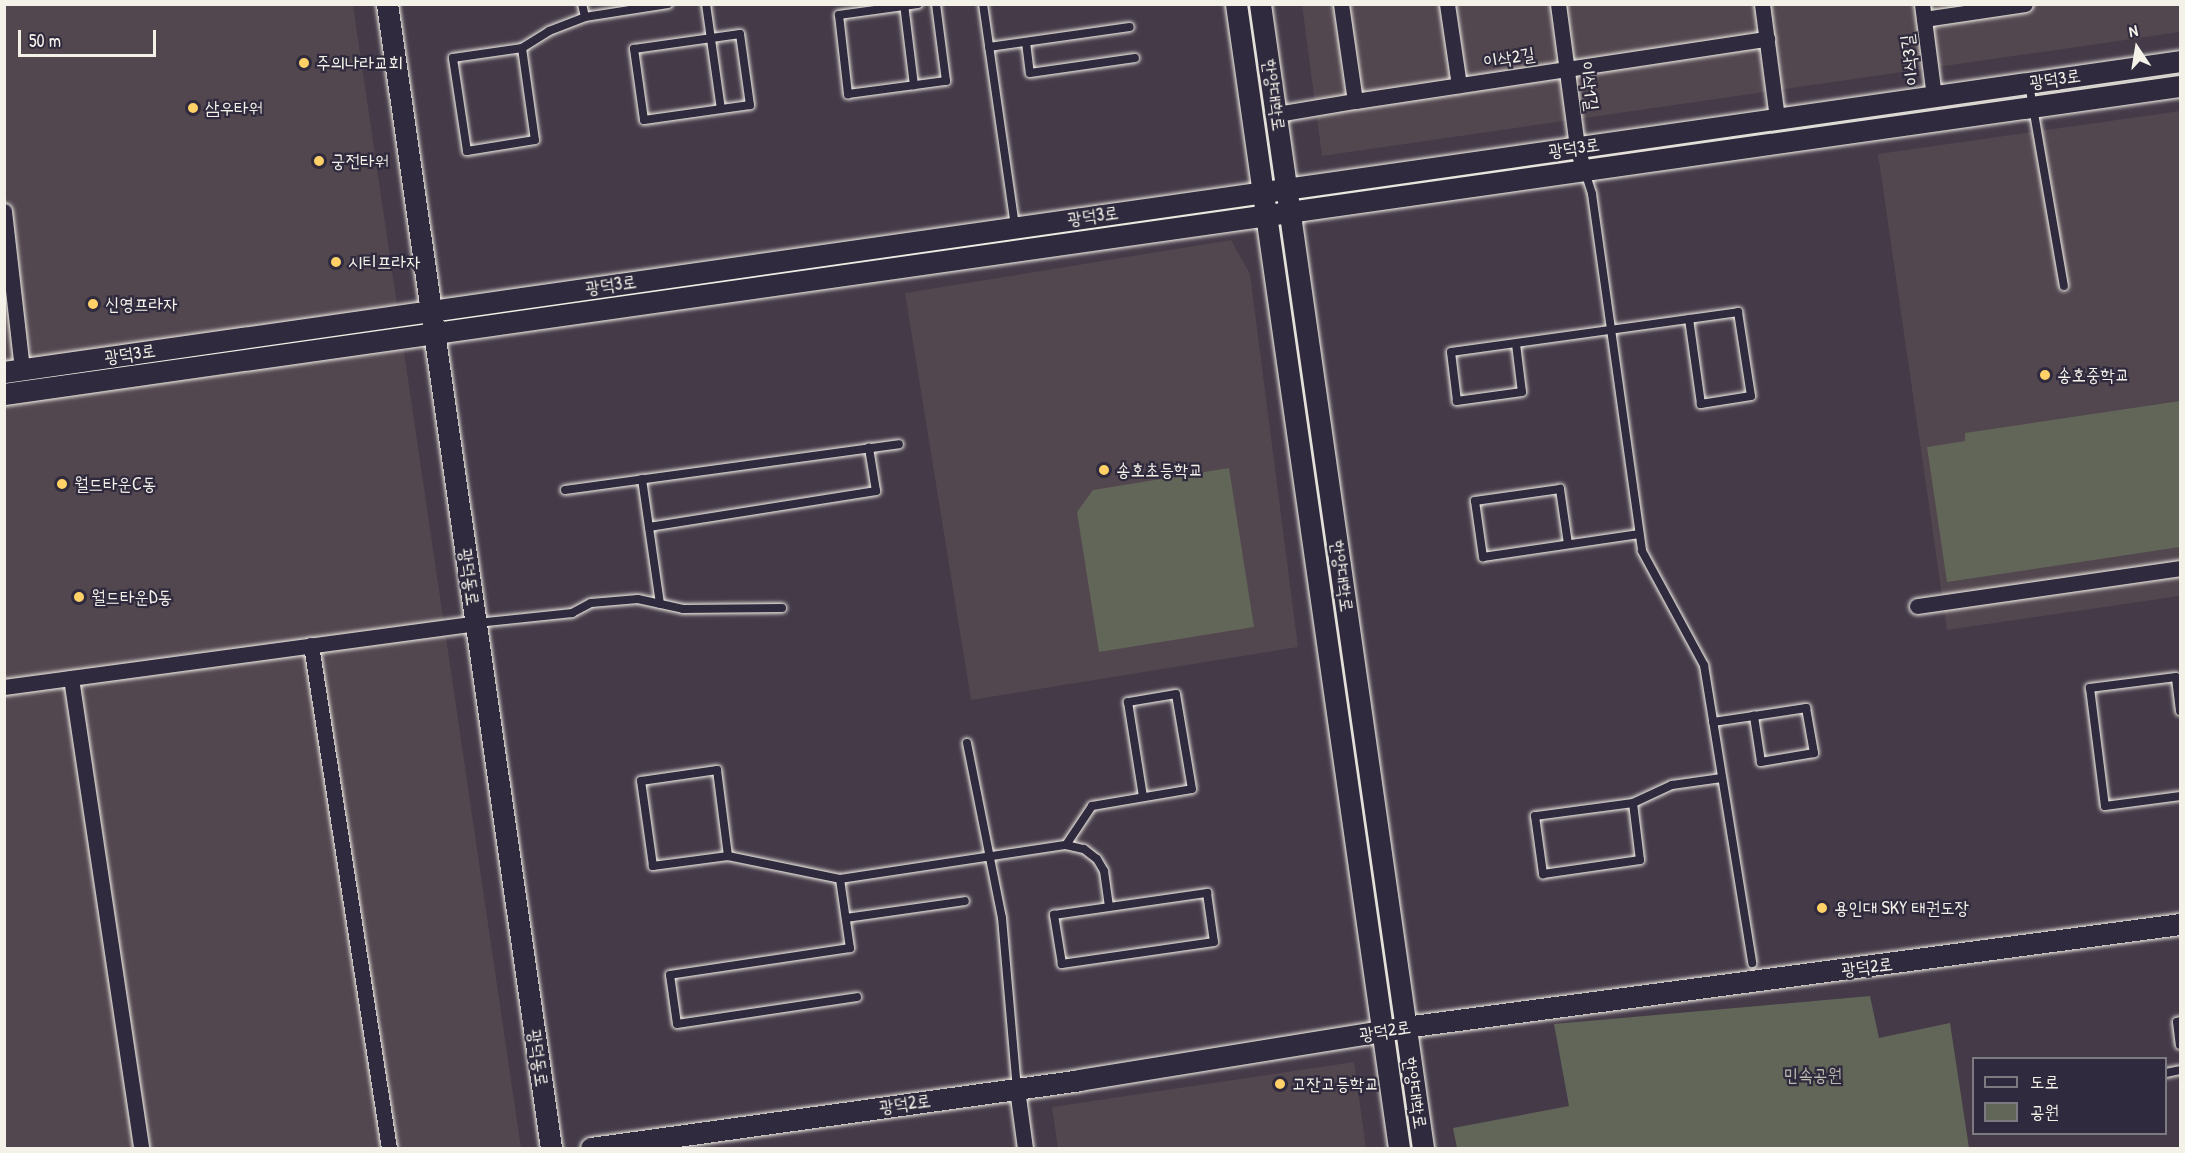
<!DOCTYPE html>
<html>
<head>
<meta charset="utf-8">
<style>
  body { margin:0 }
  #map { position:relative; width:2185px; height:1153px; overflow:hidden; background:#443a48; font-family:"Patrick Hand","Poor Story",sans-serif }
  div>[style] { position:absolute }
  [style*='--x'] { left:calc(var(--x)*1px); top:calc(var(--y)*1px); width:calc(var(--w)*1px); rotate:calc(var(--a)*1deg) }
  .built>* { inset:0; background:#52464f }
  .green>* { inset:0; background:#626658 }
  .roads { filter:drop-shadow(0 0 2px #f4f1e8) drop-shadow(0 0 2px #f4f1e8) }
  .lane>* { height:8px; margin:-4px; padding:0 4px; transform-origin:4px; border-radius:4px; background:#2f2a3d }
  .street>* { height:15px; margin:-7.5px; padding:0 7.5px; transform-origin:7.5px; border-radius:7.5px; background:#2f2a3d }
  .secondary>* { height:21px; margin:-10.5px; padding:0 10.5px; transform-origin:10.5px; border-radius:10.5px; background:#2f2a3d }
  .dots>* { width:16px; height:16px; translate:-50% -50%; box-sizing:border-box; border:3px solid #2f2a3d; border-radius:50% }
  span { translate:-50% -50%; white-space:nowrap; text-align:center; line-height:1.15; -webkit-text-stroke:4.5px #2f2a3d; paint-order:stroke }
  .street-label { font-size:18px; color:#f4f1e8 }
  .poi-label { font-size:18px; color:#f4f1e8 }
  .left { translate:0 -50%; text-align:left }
  .park-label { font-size:18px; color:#bab9ae }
  .frame { position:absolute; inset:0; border:6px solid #f4f1e8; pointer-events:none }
  .legend { position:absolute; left:1972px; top:1057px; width:195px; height:78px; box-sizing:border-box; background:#2f2a3d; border:2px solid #7e7a81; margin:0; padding:8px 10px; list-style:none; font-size:18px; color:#f4f1e8 }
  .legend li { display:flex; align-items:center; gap:12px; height:30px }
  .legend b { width:30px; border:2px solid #7e7a81 }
  .north { position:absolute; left:2107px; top:18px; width:60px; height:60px; -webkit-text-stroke:4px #2f2a3d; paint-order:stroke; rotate:348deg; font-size:16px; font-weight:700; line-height:24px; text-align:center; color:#f4f1e8 }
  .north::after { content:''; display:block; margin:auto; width:21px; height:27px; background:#f4f1e8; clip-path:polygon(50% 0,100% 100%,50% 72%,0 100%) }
  .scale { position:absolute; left:18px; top:30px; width:138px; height:27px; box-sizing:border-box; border:3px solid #f4f1e8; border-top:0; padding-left:8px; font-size:18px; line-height:21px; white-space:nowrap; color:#f4f1e8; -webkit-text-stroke:4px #2f2a3d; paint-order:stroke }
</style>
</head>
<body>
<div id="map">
  <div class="built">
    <div style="clip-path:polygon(2180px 4px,2180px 32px,1322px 156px,1302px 5px)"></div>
    <div style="clip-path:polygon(5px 5px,353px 5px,521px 1148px,5px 1148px)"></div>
    <div style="clip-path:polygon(2180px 111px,2180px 596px,1947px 630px,1878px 154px)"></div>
    <div style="clip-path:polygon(1231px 240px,1250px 274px,1298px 647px,971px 700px,905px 293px)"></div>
    <div style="clip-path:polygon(1354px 1062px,1366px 1148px,1058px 1148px,1052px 1107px)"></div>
  </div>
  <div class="green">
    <div style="clip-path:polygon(2180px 401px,2180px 547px,1947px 582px,1927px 447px,1965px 441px,1965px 433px)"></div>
    <div style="clip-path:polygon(1229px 468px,1254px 627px,1099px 652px,1077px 512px,1093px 490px)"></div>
    <div style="clip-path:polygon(1870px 996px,1879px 1038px,1950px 1023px,1969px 1148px,1457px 1148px,1453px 1128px,1569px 1106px,1554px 1024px)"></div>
  </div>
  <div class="roads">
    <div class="lane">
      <div style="--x:582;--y:4;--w:13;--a:77"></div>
      <div style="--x:585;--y:17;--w:84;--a:-8.9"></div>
      <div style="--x:706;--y:4;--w:106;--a:81.9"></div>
      <div style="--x:904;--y:4;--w:82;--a:83"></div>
      <div style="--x:918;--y:4;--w:80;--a:172.1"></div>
      <div style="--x:839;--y:15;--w:80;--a:83.5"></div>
      <div style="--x:848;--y:94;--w:99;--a:-7.6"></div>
      <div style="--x:946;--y:81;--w:78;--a:-97.4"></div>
      <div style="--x:983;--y:4;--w:224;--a:81.8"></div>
      <div style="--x:740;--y:34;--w:72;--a:82"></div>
      <div style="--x:750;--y:105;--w:107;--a:171.9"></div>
      <div style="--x:644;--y:120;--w:72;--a:-98"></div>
      <div style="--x:634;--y:49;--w:107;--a:-8.1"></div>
      <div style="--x:1026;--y:42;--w:31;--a:83"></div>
      <div style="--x:1030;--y:73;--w:106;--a:-8.1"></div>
      <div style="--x:989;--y:47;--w:142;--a:-8.1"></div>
      <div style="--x:522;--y:48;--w:93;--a:82"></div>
      <div style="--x:535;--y:140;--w:69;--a:170.8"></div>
      <div style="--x:467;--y:151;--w:94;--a:-98.6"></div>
      <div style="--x:453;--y:58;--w:70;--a:-8.2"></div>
      <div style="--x:522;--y:48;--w:32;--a:-32"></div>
      <div style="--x:549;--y:31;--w:39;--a:-21"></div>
      <div style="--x:2029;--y:84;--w:205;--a:80.2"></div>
      <div style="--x:1585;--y:172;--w:23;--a:72"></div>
      <div style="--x:1592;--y:194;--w:360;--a:82"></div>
      <div style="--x:1642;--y:551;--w:130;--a:61.5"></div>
      <div style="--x:1704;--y:665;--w:302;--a:80.8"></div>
      <div style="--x:1516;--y:344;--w:48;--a:82.9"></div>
      <div style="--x:1522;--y:392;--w:66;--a:172.1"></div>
      <div style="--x:1457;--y:401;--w:49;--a:-97"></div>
      <div style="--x:1451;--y:352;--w:290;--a:-7.9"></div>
      <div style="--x:1738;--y:312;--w:85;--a:81.2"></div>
      <div style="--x:1751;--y:396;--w:51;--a:170.9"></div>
      <div style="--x:1701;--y:404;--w:86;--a:-98"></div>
      <div style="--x:642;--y:479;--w:126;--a:81.8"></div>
      <div style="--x:565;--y:490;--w:337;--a:-7.8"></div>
      <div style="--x:649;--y:527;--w:230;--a:-9"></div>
      <div style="--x:876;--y:491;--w:44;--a:-99.2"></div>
      <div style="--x:1568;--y:544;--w:56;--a:-98.3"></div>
      <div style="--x:1560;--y:489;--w:86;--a:172"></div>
      <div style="--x:1475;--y:501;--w:57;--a:81.9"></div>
      <div style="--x:1483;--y:557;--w:158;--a:-8.4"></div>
      <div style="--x:477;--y:623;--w:96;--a:-6"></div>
      <div style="--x:572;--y:613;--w:21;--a:-28"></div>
      <div style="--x:591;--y:603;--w:47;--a:-4.9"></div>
      <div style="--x:638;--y:599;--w:46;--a:12.5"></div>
      <div style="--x:683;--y:609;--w:99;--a:-0.6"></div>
      <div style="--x:2180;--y:711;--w:34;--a:-97"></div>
      <div style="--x:2176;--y:677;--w:87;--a:172.7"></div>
      <div style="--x:2090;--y:688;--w:119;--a:82.8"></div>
      <div style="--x:2105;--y:806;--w:76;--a:-7.6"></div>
      <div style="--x:1713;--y:722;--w:41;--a:-8.3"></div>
      <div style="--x:1754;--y:716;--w:53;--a:-8.7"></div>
      <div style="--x:1806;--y:708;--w:46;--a:79.9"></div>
      <div style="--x:1814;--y:753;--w:54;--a:170.4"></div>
      <div style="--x:1761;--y:762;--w:47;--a:-98.7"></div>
      <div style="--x:967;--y:743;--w:178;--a:78.7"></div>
      <div style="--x:1002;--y:918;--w:171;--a:85"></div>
      <div style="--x:1633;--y:803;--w:99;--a:172.4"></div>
      <div style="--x:1535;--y:816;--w:59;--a:82.1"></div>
      <div style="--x:1543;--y:874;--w:98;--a:-8.2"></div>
      <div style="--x:1640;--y:860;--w:57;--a:-97"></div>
      <div style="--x:1633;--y:803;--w:43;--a:-24.8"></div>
      <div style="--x:1672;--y:785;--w:50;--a:-8"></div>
      <div style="--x:1066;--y:845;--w:47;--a:-56.3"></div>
      <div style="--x:1092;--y:806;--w:101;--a:-9.6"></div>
      <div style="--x:1192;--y:789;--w:96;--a:-99.6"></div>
      <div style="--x:1176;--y:694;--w:49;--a:170.5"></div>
      <div style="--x:1128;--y:702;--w:96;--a:81"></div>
      <div style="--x:728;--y:856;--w:76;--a:172.4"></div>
      <div style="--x:653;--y:866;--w:86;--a:-98"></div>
      <div style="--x:641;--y:781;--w:77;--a:-8.2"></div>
      <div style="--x:717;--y:770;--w:87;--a:82.7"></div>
      <div style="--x:728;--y:856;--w:114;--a:11.6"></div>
      <div style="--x:840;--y:879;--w:229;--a:-8.6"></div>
      <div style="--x:1066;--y:845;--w:18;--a:13"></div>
      <div style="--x:1084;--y:849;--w:16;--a:38"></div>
      <div style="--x:1097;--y:859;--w:14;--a:60"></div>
      <div style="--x:1104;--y:871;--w:36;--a:82"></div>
      <div style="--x:840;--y:879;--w:70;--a:81.8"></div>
      <div style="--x:850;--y:948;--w:182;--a:171.5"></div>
      <div style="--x:670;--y:975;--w:49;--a:81.9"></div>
      <div style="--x:677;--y:1024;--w:182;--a:-8.5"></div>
      <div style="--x:1207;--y:893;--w:49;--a:81.9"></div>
      <div style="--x:1214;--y:942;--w:154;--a:171.8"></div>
      <div style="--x:1062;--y:964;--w:50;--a:-99.3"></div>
      <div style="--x:1054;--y:915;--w:155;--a:-8.2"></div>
      <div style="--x:846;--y:918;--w:120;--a:-8.1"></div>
      <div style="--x:2180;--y:1021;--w:3;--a:162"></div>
      <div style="--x:2177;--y:1022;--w:23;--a:83"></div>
      <div style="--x:2166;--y:1073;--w:14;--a:-12"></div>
    </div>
    <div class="street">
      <div style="--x:1341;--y:4;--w:98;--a:81.8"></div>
      <div style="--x:1355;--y:101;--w:417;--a:-8.6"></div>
      <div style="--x:1447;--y:4;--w:82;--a:81.6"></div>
      <div style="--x:1558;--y:4;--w:144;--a:82.4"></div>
      <div style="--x:1577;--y:147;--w:25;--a:74"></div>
      <div style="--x:1762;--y:4;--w:115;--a:82.5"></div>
      <div style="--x:1922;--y:4;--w:93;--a:82.6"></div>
      <div style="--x:1924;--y:19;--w:102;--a:-8.4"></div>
      <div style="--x:1277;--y:114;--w:79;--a:-9.5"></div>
      <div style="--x:4;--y:211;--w:159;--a:83.5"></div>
      <div style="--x:1917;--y:606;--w:266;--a:-8.2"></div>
      <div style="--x:311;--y:645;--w:509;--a:81.19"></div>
      <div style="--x:71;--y:678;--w:475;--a:81.5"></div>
      <div style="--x:4;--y:687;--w:475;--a:-7.7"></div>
      <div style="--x:1017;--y:1089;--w:60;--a:82.3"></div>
    </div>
    <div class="secondary">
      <div style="--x:387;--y:4;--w:1156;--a:81.84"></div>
      <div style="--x:1236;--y:4;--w:1156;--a:81.89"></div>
      <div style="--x:1260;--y:4;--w:1156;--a:81.89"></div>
      <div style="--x:4;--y:372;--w:2198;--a:-8.13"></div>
      <div style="--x:4;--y:394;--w:2198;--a:-8.06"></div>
      <div style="--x:591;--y:1148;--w:493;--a:-7.9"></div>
      <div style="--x:1079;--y:1080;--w:330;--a:-9.2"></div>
      <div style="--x:1405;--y:1027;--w:782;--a:-7.57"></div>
    </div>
  </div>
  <div class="dots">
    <div style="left:304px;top:63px;background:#ffd166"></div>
    <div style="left:193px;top:108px;background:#ffd166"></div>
    <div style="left:319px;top:161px;background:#ffd166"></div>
    <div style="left:336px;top:262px;background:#ffd166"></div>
    <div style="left:93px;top:304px;background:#ffd166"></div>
    <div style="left:2045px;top:375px;background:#ffd166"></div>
    <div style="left:1104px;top:470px;background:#ffd166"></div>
    <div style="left:62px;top:484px;background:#ffd166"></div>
    <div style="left:79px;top:597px;background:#ffd166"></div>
    <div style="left:1822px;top:908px;background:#ffd166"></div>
    <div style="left:1280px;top:1084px;background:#ffd166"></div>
  </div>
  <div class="street-label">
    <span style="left:1509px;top:58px;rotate:-9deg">이삭2길</span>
    <span style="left:1910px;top:60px;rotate:-97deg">이삭3길</span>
    <span style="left:2055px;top:79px;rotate:-8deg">광덕3로</span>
    <span style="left:1589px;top:86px;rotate:83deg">이삭1길</span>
    <span style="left:1274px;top:95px;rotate:82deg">한양대학로</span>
    <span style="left:1574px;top:148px;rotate:-8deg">광덕3로</span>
    <span style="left:1093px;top:216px;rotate:-8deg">광덕3로</span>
    <span style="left:611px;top:285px;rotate:-8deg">광덕3로</span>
    <span style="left:130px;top:354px;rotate:-8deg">광덕3로</span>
    <span style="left:1342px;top:576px;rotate:82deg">한양대학로</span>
    <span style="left:469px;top:577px;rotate:82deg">광덕동로</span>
    <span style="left:1867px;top:967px;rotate:-7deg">광덕2로</span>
    <span style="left:1385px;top:1031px;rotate:-9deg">광덕2로</span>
    <span style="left:538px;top:1058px;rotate:82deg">광덕동로</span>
    <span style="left:1415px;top:1093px;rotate:81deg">한양대학로</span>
    <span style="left:905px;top:1104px;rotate:-8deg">광덕2로</span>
  </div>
  <div class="poi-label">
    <span class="left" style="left:316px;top:63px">주의나라교회</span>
    <span class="left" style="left:205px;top:108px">삼우타워</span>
    <span class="left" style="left:331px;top:161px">궁전타워</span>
    <span class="left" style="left:348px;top:262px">시티프라자</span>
    <span class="left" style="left:105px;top:304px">신영프라자</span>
    <span class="left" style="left:2057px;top:375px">송호중학교</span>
    <span class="left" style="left:1116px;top:470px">송호초등학교</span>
    <span class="left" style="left:74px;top:484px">월드타운C동</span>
    <span class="left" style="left:91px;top:597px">월드타운D동</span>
    <span class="left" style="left:1834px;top:908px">용인대 SKY 태권도장</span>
    <span class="left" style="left:1292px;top:1084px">고잔고등학교</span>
  </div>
  <div class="park-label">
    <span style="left:1813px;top:1075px">민속공원</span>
  </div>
  <div class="frame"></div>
  <ul class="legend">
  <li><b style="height:8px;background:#2f2a3d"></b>도로</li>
  <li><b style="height:16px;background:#626658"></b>공원</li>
  </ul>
  <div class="north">N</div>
  <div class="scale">50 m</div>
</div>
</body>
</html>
